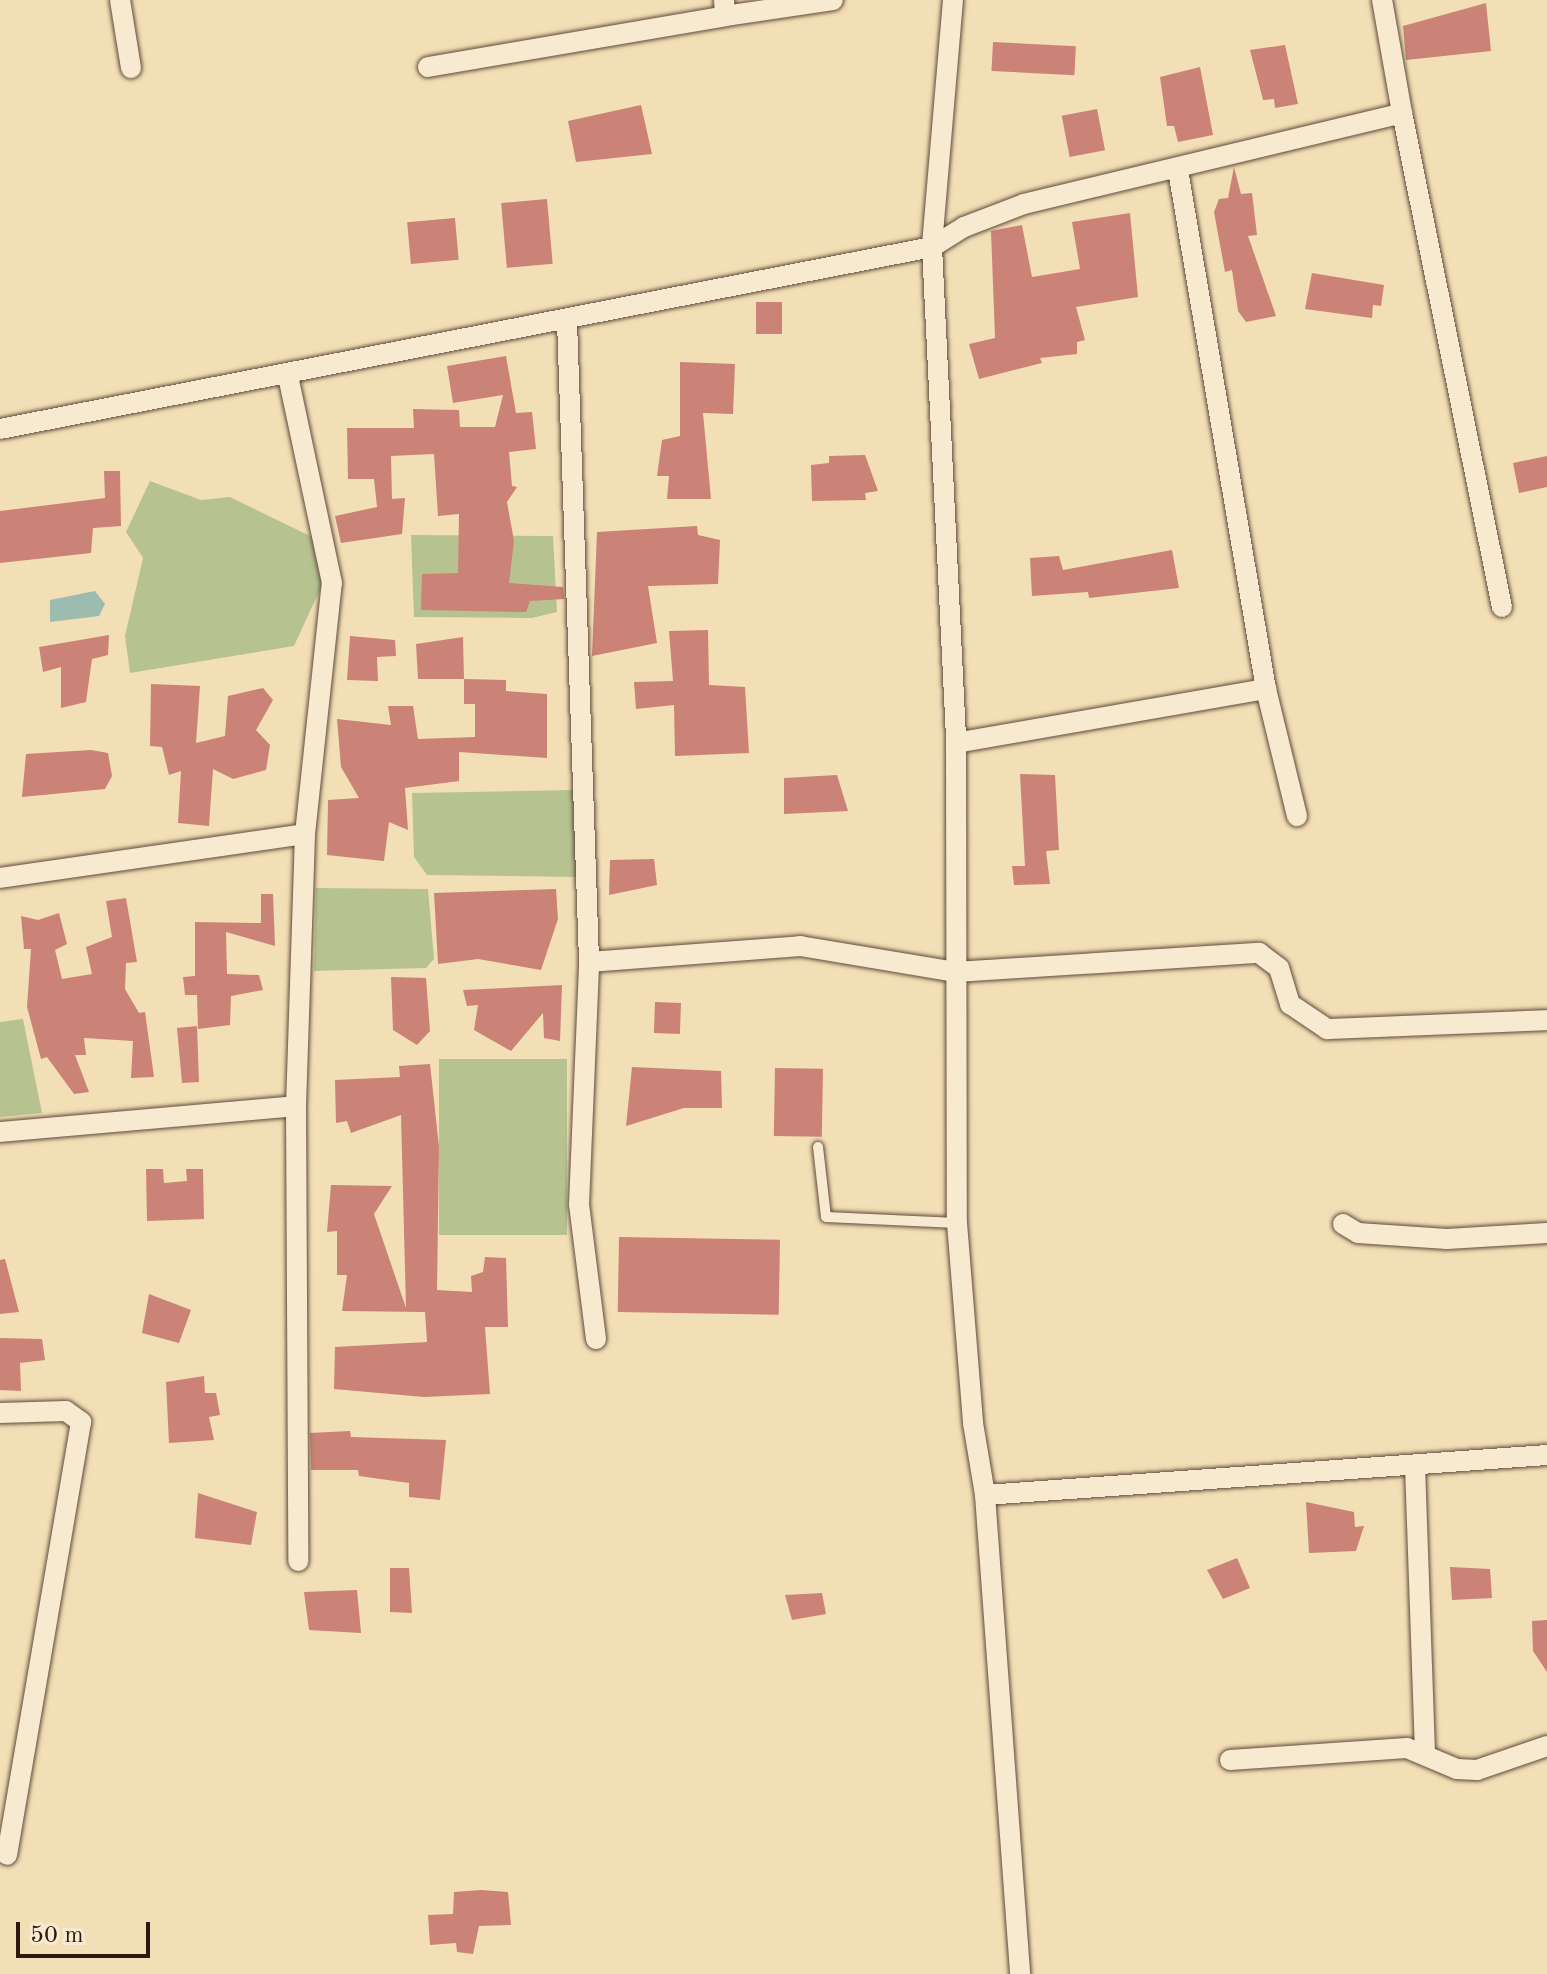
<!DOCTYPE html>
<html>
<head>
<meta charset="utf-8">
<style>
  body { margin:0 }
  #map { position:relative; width:1547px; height:1974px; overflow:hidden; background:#f3dfb6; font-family:"Old Standard TT",serif }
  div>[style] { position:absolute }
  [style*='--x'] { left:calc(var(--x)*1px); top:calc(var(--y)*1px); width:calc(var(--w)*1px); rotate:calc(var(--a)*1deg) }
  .green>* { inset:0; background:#b6c391; transform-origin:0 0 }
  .water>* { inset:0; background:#9bbcaf }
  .building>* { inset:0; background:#cb8277; transform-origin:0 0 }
  .roads { filter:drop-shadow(0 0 2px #5f4a3a) drop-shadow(0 0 2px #5f4a3a) }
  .lane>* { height:10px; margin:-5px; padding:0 5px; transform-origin:5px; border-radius:5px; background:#f7ead0 }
  .street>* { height:20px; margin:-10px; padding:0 10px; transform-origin:10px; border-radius:10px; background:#f7ead0 }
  span { translate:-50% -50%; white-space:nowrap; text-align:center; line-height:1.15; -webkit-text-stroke:6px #f7ead0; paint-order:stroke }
  .scale { position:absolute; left:16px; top:1922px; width:134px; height:36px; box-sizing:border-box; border:4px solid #2e1810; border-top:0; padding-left:10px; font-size:24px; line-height:28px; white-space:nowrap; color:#2e1810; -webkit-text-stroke:6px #f7ead0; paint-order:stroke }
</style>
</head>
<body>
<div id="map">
  <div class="green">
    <div style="clip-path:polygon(150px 481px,201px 500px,230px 497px,312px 537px,331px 566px,294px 646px,130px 673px,125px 636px,143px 558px,126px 532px)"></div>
    <div style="clip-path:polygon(411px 535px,553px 536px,557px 612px,532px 618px,414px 617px)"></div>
    <div style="clip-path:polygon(573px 790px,577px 877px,427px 875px,414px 857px,412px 793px)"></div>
    <div style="clip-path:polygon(316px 888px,428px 889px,434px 959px,426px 968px,314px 971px)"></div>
    <div style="clip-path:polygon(23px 1019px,42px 1113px,0 1117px,0 1022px)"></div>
    <div style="left:439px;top:1059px;width:128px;height:176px"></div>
  </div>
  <div class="water">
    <div style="clip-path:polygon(95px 591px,105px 604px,99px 616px,50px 622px,50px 600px)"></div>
  </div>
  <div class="building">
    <div style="clip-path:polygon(1486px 3px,1491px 51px,1406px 60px,1403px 26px)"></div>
    <div style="left:993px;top:42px;width:83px;height:29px;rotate:3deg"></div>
    <div style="clip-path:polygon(1285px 45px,1298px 104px,1275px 108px,1274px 99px,1263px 100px,1250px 50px)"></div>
    <div style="clip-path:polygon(1200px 67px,1213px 135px,1178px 142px,1174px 126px,1167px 126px,1160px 77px)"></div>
    <div style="clip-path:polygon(641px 105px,652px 154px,576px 162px,568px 121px)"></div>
    <div style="left:1097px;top:109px;width:42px;height:36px;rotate:79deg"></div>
    <div style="clip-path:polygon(1234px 167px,1241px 194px,1252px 193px,1257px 235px,1248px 236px,1276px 316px,1246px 322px,1238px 311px,1232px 270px,1225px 272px,1214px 212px,1219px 199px,1228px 198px)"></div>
    <div style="left:547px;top:199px;width:65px;height:46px;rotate:85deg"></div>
    <div style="clip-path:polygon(1130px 213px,1138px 297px,1076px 307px,1085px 340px,1077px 342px,1077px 354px,1040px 358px,1042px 363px,979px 379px,969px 344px,995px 338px,991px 231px,1022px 225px,1032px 277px,1080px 269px,1072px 222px)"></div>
    <div style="left:455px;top:218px;width:42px;height:48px;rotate:85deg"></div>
    <div style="clip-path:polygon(1312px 273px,1384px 285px,1381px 306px,1373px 305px,1372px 318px,1305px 309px)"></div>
    <div style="left:756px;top:302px;width:26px;height:32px"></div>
    <div style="clip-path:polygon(506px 356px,516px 413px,532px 412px,536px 449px,509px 452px,512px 486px,517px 487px,507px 502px,514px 541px,509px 583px,563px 587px,564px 599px,530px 601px,526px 612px,421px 610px,422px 574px,458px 573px,459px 514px,438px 516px,434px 454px,391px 456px,392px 499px,405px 498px,402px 534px,341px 543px,335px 516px,377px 507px,374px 479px,348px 479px,347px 428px,414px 428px,413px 409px,459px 410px,460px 427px,495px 427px,503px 395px,453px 403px,447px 366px)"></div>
    <div style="clip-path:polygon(680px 362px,735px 364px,733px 414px,703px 413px,711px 499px,667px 499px,669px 476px,657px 476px,662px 440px,680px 436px)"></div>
    <div style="clip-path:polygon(865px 455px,878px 491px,865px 493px,866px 500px,812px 501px,811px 465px,829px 463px,829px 456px)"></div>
    <div style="clip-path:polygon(1547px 456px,1547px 487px,1519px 493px,1513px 463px)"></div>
    <div style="clip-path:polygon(104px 471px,120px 471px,121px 526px,93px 528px,91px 553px,0 563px,0 511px,105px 498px)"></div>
    <div style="clip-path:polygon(697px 526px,698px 535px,720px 540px,718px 584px,648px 586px,657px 643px,592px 656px,597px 532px)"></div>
    <div style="clip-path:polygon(1172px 550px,1179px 588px,1089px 598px,1088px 592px,1032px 596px,1030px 558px,1059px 556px,1063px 570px)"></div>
    <div style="clip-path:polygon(708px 630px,709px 685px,745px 687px,749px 753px,675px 756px,674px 705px,636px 709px,634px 682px,673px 681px,669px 631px)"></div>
    <div style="clip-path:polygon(109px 635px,108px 655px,92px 659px,86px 702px,61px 708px,61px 667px,43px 672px,39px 647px)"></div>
    <div style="clip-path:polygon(350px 636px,395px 640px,396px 656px,377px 657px,378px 681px,347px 680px)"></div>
    <div style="clip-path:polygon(463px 637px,464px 679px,418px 679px,416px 644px)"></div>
    <div style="clip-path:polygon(464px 679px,506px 680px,506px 691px,547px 694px,547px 758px,459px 752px,459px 781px,405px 788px,408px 830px,389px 822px,384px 861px,327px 855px,328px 800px,359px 798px,341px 767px,337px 719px,391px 725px,388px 706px,413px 706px,418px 739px,475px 737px,475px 704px,464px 704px)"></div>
    <div style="clip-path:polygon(151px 684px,200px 686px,196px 743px,225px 736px,228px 696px,263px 688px,273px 700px,256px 730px,270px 745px,266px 770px,233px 779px,213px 769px,209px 826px,178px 823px,181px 771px,169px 775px,162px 747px,150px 746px)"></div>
    <div style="clip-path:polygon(91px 750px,108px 753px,112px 776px,105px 789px,22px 797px,26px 754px)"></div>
    <div style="clip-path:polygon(1020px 774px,1055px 775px,1059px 850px,1046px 851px,1050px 884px,1014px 885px,1012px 866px,1025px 866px)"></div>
    <div style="clip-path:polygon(837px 775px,848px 811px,784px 814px,784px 778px)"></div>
    <div style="clip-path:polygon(654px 859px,657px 885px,609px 895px,610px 860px)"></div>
    <div style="clip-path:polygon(556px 889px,558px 919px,541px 970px,478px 959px,438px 964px,434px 893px)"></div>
    <div style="clip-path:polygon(261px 894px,273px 894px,275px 946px,226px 932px,227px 974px,259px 975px,263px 990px,231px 996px,230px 1025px,198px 1029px,197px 995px,185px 995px,183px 977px,195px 976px,195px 922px,261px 923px)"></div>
    <div style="clip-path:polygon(126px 898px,137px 962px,126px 963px,125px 989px,139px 1013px,145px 1012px,154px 1077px,131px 1078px,133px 1041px,84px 1038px,86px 1055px,75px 1055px,89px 1092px,74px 1094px,47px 1057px,41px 1059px,27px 1007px,31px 949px,24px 949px,21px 916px,38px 920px,59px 913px,67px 944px,55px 950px,62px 979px,92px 974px,86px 947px,112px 937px,106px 901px)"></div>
    <div style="clip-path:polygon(391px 977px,426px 978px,430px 1031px,417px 1045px,393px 1030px)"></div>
    <div style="clip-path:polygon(562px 985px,560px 1041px,544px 1038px,543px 1013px,511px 1051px,474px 1030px,478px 1005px,467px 1006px,463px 990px)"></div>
    <div style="left:655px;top:1002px;width:26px;height:31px;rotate:2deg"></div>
    <div style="clip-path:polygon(197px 1026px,199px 1082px,182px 1083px,177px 1028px)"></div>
    <div style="clip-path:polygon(430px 1064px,439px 1147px,437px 1290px,472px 1292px,471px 1276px,483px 1272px,485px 1257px,506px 1258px,508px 1327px,485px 1327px,490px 1394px,424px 1397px,334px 1389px,335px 1347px,427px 1342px,425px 1312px,342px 1311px,347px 1275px,337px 1275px,337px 1231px,327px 1232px,331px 1185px,392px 1186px,374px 1214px,406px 1308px,401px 1115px,351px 1133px,347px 1121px,336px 1123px,335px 1080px,400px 1077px,399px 1066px)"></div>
    <div style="clip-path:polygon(632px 1067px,721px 1071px,722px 1108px,684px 1108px,626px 1126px)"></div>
    <div style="left:775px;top:1068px;width:48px;height:68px;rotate:1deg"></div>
    <div style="clip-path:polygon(146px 1169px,163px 1169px,164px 1183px,187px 1181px,186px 1169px,203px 1169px,204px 1219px,147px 1221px)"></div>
    <div style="left:619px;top:1237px;width:161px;height:75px;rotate:1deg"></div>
    <div style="clip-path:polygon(5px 1259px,19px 1312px,0 1314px,0 1260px)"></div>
    <div style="clip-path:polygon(149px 1294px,191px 1310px,179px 1343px,142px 1333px)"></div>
    <div style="clip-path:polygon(0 1338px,42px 1339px,45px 1360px,20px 1363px,21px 1391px,0 1390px)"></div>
    <div style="clip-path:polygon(204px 1376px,205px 1393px,216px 1393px,220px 1415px,209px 1417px,214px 1440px,169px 1443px,166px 1382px)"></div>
    <div style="clip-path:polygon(350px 1431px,351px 1437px,446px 1440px,440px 1500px,409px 1497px,409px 1483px,359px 1476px,358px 1470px,311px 1470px,310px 1433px)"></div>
    <div style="clip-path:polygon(198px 1493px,257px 1512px,251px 1545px,195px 1538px)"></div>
    <div style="clip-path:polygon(1306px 1502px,1354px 1512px,1355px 1527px,1364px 1526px,1356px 1551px,1309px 1553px)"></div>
    <div style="clip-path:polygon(1237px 1558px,1250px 1588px,1223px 1599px,1207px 1570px)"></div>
    <div style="clip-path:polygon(1450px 1567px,1490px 1569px,1492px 1598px,1452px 1600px)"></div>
    <div style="clip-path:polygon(390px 1568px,409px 1568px,412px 1613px,390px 1612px)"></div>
    <div style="clip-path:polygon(357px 1590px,361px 1633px,309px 1630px,304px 1592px)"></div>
    <div style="clip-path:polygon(822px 1593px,826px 1614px,792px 1620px,785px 1595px)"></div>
    <div style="clip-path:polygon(1547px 1620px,1547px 1672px,1533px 1651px,1532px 1621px)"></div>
    <div style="clip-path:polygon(481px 1890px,508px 1892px,511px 1925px,479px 1926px,473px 1954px,457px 1952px,456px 1943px,430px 1945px,428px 1915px,453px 1914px,454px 1892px)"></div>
  </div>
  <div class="roads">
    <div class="lane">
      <div style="--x:818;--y:1147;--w:70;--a:83.5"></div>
      <div style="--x:826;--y:1217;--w:131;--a:2.6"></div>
    </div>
    <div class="street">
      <div style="--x:120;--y:0;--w:69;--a:80.8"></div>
      <div style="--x:724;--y:0;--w:16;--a:86"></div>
      <div style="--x:725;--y:16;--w:109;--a:-8.4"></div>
      <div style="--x:953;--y:0;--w:248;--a:94.9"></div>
      <div style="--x:932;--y:247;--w:38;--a:-32"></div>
      <div style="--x:964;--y:227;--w:64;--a:-21"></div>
      <div style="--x:1024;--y:204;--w:389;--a:-13.5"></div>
      <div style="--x:1402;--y:113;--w:115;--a:-100"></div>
      <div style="--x:428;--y:67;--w:301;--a:-9.7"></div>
      <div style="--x:1402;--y:113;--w:504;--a:78.56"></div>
      <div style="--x:1178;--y:170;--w:526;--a:80.38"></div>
      <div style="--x:1266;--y:689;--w:131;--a:76.3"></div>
      <div style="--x:567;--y:321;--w:641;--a:88.03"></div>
      <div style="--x:0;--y:429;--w:950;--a:-11.05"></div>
      <div style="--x:932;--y:247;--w:497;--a:87.2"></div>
      <div style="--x:956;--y:743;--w:480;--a:89.9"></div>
      <div style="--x:957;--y:1223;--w:201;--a:85.4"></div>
      <div style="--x:973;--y:1423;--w:73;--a:80.5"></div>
      <div style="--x:985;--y:1495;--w:480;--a:85.8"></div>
      <div style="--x:956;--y:743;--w:315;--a:-9.9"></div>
      <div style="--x:0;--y:878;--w:308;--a:-8.2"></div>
      <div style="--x:296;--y:1106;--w:455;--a:89.7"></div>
      <div style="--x:0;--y:1132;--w:297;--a:-5"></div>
      <div style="--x:296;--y:1106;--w:272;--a:-88.1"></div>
      <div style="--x:305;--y:834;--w:252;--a:-83.9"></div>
      <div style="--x:332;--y:583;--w:212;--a:-102"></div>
      <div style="--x:1343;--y:1224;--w:17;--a:31"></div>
      <div style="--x:1358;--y:1233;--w:89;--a:3.9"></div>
      <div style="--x:1447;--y:1239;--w:100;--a:-3.4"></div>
      <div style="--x:596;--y:1339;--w:135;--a:-97.2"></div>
      <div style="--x:579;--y:1205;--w:243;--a:-87.6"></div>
      <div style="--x:589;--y:962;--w:212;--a:-4.3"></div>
      <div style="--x:800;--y:946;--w:157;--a:9.5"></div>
      <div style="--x:955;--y:972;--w:305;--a:-3.6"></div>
      <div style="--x:1259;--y:953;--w:25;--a:37"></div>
      <div style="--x:1279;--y:968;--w:38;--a:73"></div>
      <div style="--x:1290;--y:1004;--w:45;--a:34"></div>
      <div style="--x:1327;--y:1029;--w:220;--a:-2.3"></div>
      <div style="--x:0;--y:1413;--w:66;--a:-1.7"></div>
      <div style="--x:66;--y:1411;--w:19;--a:36"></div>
      <div style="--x:81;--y:1422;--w:439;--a:99.7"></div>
      <div style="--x:1415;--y:1466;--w:287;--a:88"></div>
      <div style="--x:985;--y:1495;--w:563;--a:-4.07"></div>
      <div style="--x:1230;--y:1760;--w:177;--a:-3.9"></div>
      <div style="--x:1407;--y:1748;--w:54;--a:22.8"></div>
      <div style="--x:1457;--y:1769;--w:20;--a:3"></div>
      <div style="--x:1477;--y:1770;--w:74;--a:-18.9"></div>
    </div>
  </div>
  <div class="scale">50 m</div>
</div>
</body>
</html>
